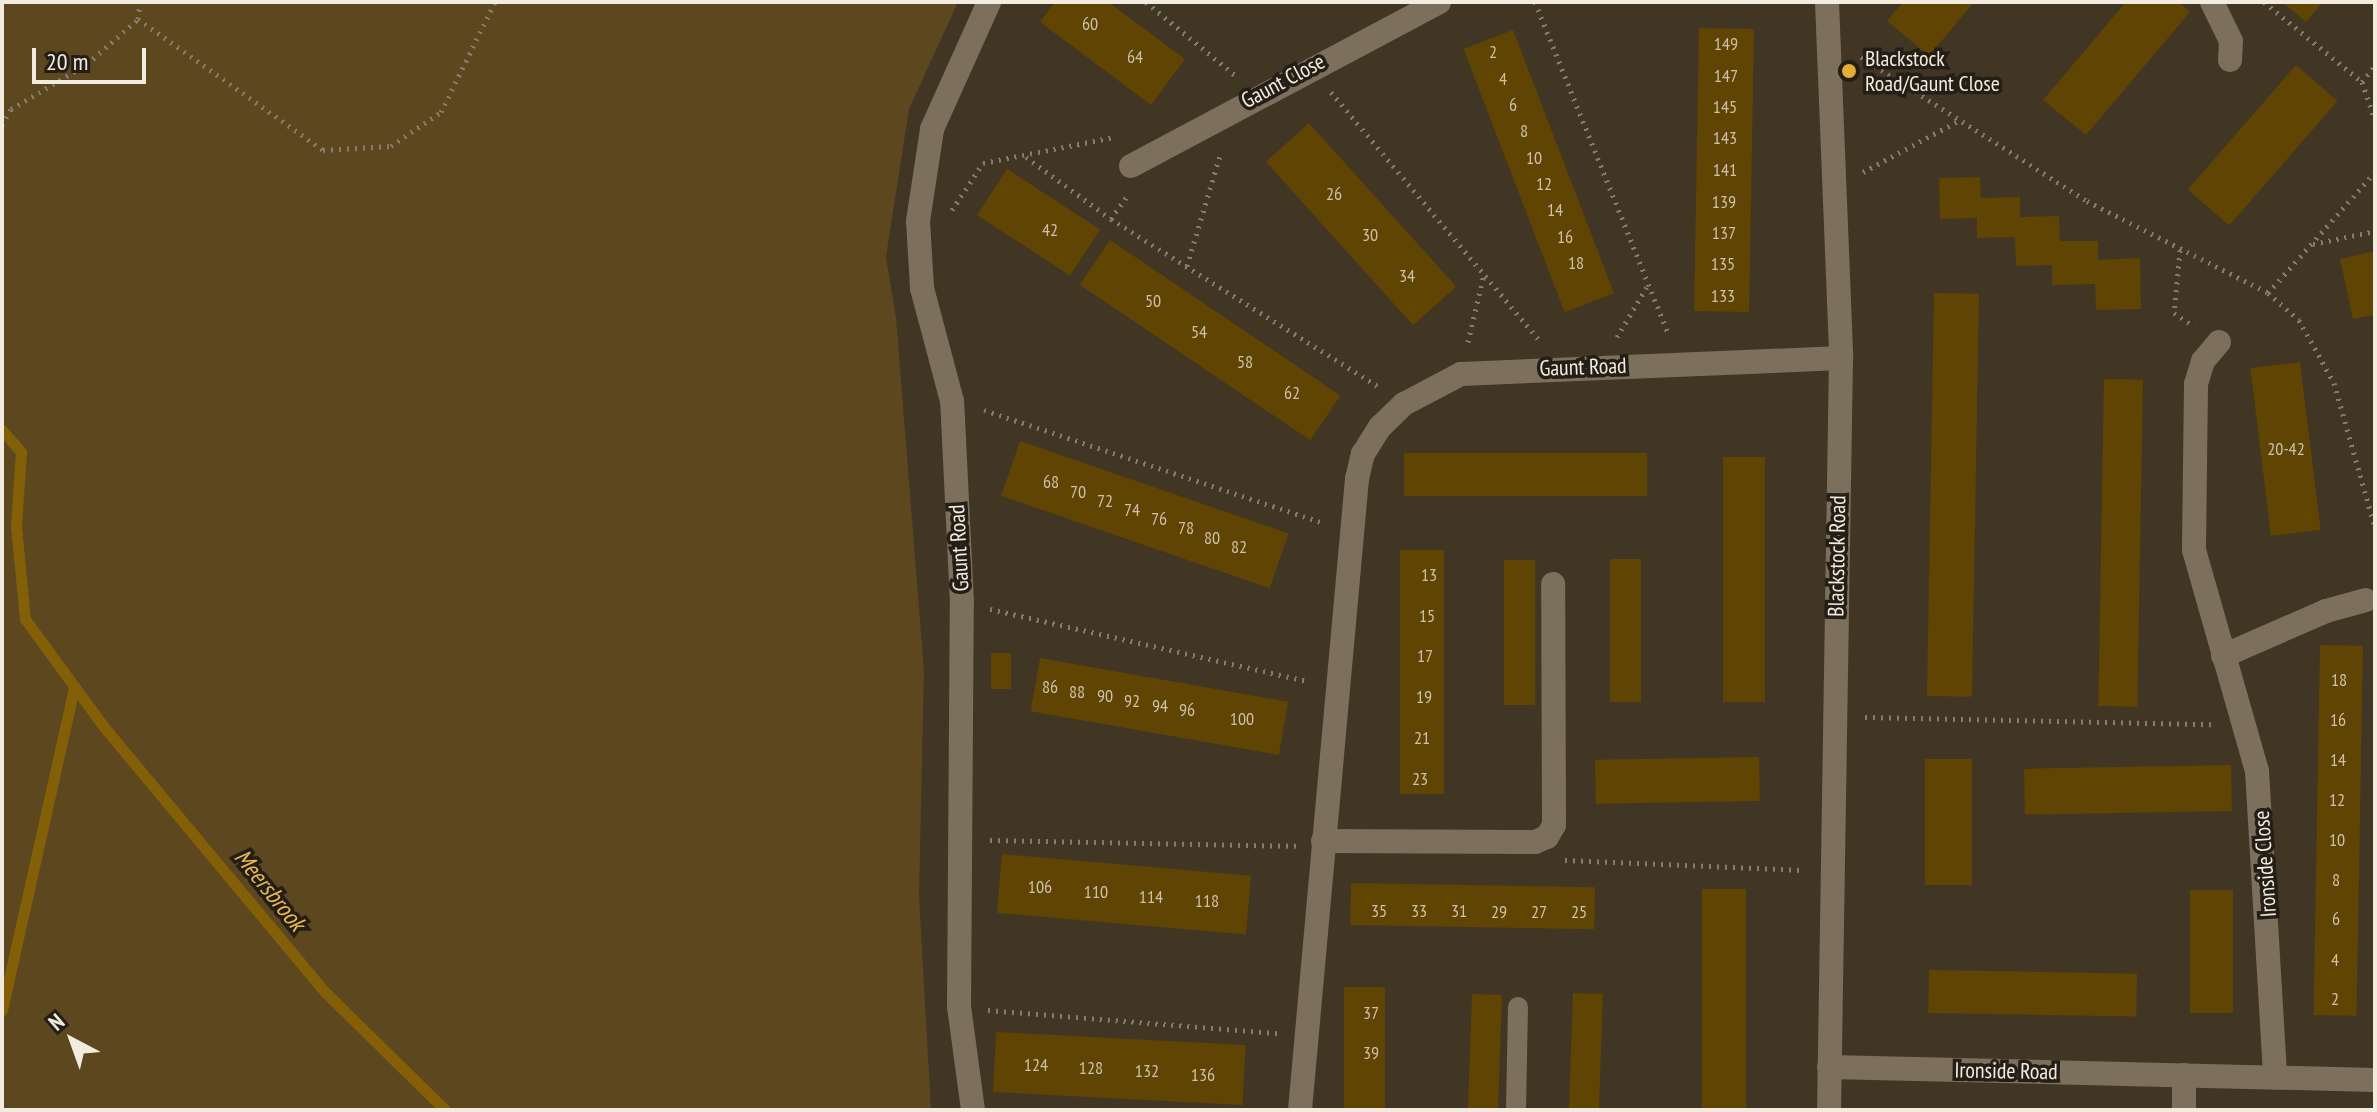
<!DOCTYPE html>
<html>
<head>
<meta charset="utf-8">
<style>
  body { margin:0 }
  #map { position:relative; width:2377px; height:1112px; overflow:hidden; background:#403623; font-family:"PT Sans Narrow",sans-serif }
  div>[style] { position:absolute }
  [style*='--x'] { left:calc(var(--x)*1px); top:calc(var(--y)*1px); width:calc(var(--w)*1px); rotate:calc(var(--a)*1deg) }
  .green>* { inset:0; background:#5c471f }
  .stream>* { height:11px; margin:-5.5px; padding:0 5.5px; transform-origin:5.5px; border-radius:5.5px; background:#835f08 }
  .building>* { inset:0; background:#604404; transform-origin:0 0 }
  .path>* { height:5px; margin-top:-2.5px; transform-origin:0; background:repeating-linear-gradient(90deg,#847c6c 0 2px,transparent 0 8px) }
  .lane>* { height:20px; margin:-10px; padding:0 10px; transform-origin:10px; border-radius:10px; background:#7c705c }
  .street>* { height:24px; margin:-12px; padding:0 12px; transform-origin:12px; border-radius:12px; background:#7c705c }
  .secondary>* { height:24px; margin:-12px; padding:0 12px; transform-origin:12px; border-radius:12px; background:#7c705c }
  .dots>* { width:22px; height:22px; translate:-50% -50%; box-sizing:border-box; border:4px solid #231e16; border-radius:50% }
  span { translate:-50% -50%; white-space:nowrap; text-align:center; line-height:1.15; -webkit-text-stroke:7px #231e16; paint-order:stroke }
  .number-label { font-size:18px; color:#cec1a9 }
  .number-label span { -webkit-text-stroke-width:0 }
  .poi-label { font-size:22px; color:#f2ebe0 }
  .left { translate:0 -50%; text-align:left }
  .street-label { font-size:22px; color:#f2ebe0 }
  .water-label { font-size:24px; color:#ecb853; font-style:italic }
  .frame { position:absolute; inset:0; border:4px solid #f2ebe0; pointer-events:none }
  .north { position:absolute; left:32px; top:1000px; width:80px; height:80px; -webkit-text-stroke:6px #231e16; paint-order:stroke; rotate:319deg; font-size:22px; font-weight:700; line-height:32px; text-align:center; color:#f2ebe0 }
  .north::after { content:''; display:block; margin:auto; width:28px; height:36px; background:#f2ebe0; clip-path:polygon(50% 0,100% 100%,50% 72%,0 100%) }
  .scale { position:absolute; left:32px; top:48px; width:114px; height:36px; box-sizing:border-box; border:4px solid #f2ebe0; border-top:0; padding-left:10px; font-size:24px; line-height:28px; white-space:nowrap; color:#f2ebe0; -webkit-text-stroke:6px #231e16; paint-order:stroke }
</style>
</head>
<body>
<div id="map">
  <div class="green">
    <div style="clip-path:polygon(2px 2px,958px 2px,909px 109px,886px 257px,896px 317px,924px 671px,919px 896px,931px 1110px,2px 1110px)"></div>
  </div>
  <div class="stream">
    <div style="--x:2;--y:430;--w:29;--a:49"></div>
    <div style="--x:21;--y:452;--w:74;--a:93.9"></div>
    <div style="--x:16;--y:526;--w:93;--a:84.5"></div>
    <div style="--x:25;--y:619;--w:134;--a:53.8"></div>
    <div style="--x:104;--y:727;--w:345;--a:50.2"></div>
    <div style="--x:325;--y:992;--w:168;--a:44.5"></div>
    <div style="--x:2;--y:1010;--w:331;--a:-77.4"></div>
  </div>
  <div class="building">
    <div style="clip-path:polygon(1055px 2px,1108px 2px,1185px 59px,1151px 105px,1040px 22px)"></div>
    <div style="clip-path:polygon(1903px 2px,1974px 2px,1929px 56px,1887px 21px)"></div>
    <div style="clip-path:polygon(2126px 2px,2179px 2px,2190px 12px,2086px 135px,2043px 100px)"></div>
    <div style="clip-path:polygon(2282px 2px,2323px 2px,2306px 22px)"></div>
    <div style="left:1699px;top:28px;width:55px;height:283px;rotate:1deg"></div>
    <div style="left:1513px;top:30px;width:282px;height:53px;rotate:69deg"></div>
    <div style="left:2296px;top:65px;width:55px;height:165px;rotate:41deg"></div>
    <div style="left:1309px;top:123px;width:220px;height:58px;rotate:48deg"></div>
    <div style="left:1007px;top:169px;width:111px;height:55px;rotate:33deg"></div>
    <div style="clip-path:polygon(1980px 177px,1981px 198px,2020px 197px,2020px 217px,2059px 216px,2060px 241px,2098px 241px,2098px 260px,2140px 258px,2141px 309px,2096px 310px,2095px 284px,2052px 285px,2052px 265px,2016px 266px,2015px 237px,1977px 238px,1977px 218px,1940px 219px,1939px 178px)"></div>
    <div style="left:1110px;top:240px;width:278px;height:54px;rotate:34deg"></div>
    <div style="clip-path:polygon(2375px 251px,2375px 315px,2353px 319px,2340px 259px)"></div>
    <div style="left:1934px;top:293px;width:45px;height:403px;rotate:1deg"></div>
    <div style="left:2300px;top:362px;width:169px;height:50px;rotate:83deg"></div>
    <div style="left:2104px;top:379px;width:39px;height:327px;rotate:1deg"></div>
    <div style="left:1020px;top:441px;width:284px;height:58px;rotate:19deg"></div>
    <div style="left:1404px;top:453px;width:243px;height:43px"></div>
    <div style="left:1723px;top:457px;width:42px;height:245px"></div>
    <div style="left:1400px;top:550px;width:44px;height:244px"></div>
    <div style="left:1610px;top:559px;width:31px;height:143px"></div>
    <div style="left:1504px;top:560px;width:31px;height:145px"></div>
    <div style="left:2320px;top:645px;width:43px;height:370px;rotate:1deg"></div>
    <div style="left:991px;top:653px;width:20px;height:36px"></div>
    <div style="left:1040px;top:658px;width:252px;height:54px;rotate:10deg"></div>
    <div style="left:1759px;top:757px;width:44px;height:164px;rotate:89deg"></div>
    <div style="left:1925px;top:759px;width:47px;height:126px"></div>
    <div style="left:2231px;top:765px;width:46px;height:207px;rotate:89deg"></div>
    <div style="left:1002px;top:854px;width:250px;height:59px;rotate:5deg"></div>
    <div style="left:1351px;top:883px;width:244px;height:42px;rotate:1deg"></div>
    <div style="left:1702px;top:889px;width:44px;height:221px"></div>
    <div style="left:2233px;top:890px;width:123px;height:43px;rotate:90deg"></div>
    <div style="left:1929px;top:970px;width:208px;height:43px;rotate:1deg"></div>
    <div style="left:1344px;top:987px;width:41px;height:123px"></div>
    <div style="left:1573px;top:993px;width:30px;height:117px;rotate:2deg"></div>
    <div style="left:1472px;top:994px;width:30px;height:116px;rotate:2deg"></div>
    <div style="left:996px;top:1032px;width:250px;height:60px;rotate:3deg"></div>
  </div>
  <div class="path">
    <div style="--x:1146;--y:2;--w:117;--a:39.4"></div>
    <div style="--x:1535;--y:2;--w:359;--a:68.1"></div>
    <div style="--x:2264;--y:2;--w:127;--a:39.2"></div>
    <div style="--x:2362;--y:82;--w:40;--a:71.1"></div>
    <div style="--x:138;--y:19;--w:227;--a:35.3"></div>
    <div style="--x:323;--y:150;--w:68;--a:-3.4"></div>
    <div style="--x:391;--y:146;--w:60;--a:-34.2"></div>
    <div style="--x:441;--y:112;--w:123;--a:-63.9"></div>
    <div style="--x:1861;--y:57;--w:268;--a:32.5"></div>
    <div style="--x:2087;--y:201;--w:203;--a:26.9"></div>
    <div style="--x:2268;--y:293;--w:41;--a:41.1"></div>
    <div style="--x:2299;--y:320;--w:72;--a:60.9"></div>
    <div style="--x:2334;--y:383;--w:151;--a:74.2"></div>
    <div style="--x:2362;--y:82;--w:21;--a:-51"></div>
    <div style="--x:1331;--y:92;--w:322;--a:50"></div>
    <div style="--x:2;--y:125;--w:18;--a:-61"></div>
    <div style="--x:11;--y:109;--w:88;--a:-30.6"></div>
    <div style="--x:87;--y:64;--w:68;--a:-41.4"></div>
    <div style="--x:138;--y:19;--w:17;--a:-83"></div>
    <div style="--x:1026;--y:157;--w:105;--a:36.1"></div>
    <div style="--x:1111;--y:219;--w:318;--a:32.1"></div>
    <div style="--x:1863;--y:172;--w:110;--a:-28.2"></div>
    <div style="--x:952;--y:210;--w:56;--a:-56.6"></div>
    <div style="--x:983;--y:163;--w:134;--a:-11.2"></div>
    <div style="--x:1111;--y:219;--w:29;--a:-55"></div>
    <div style="--x:2313;--y:244;--w:63;--a:-11.8"></div>
    <div style="--x:2180;--y:250;--w:63;--a:95.4"></div>
    <div style="--x:2174;--y:313;--w:24;--a:33"></div>
    <div style="--x:1187;--y:266;--w:119;--a:-73.4"></div>
    <div style="--x:2268;--y:293;--w:162;--a:-48.5"></div>
    <div style="--x:1617;--y:337;--w:61;--a:-59.2"></div>
    <div style="--x:1468;--y:342;--w:70;--a:-76.8"></div>
    <div style="--x:984;--y:410;--w:357;--a:18.4"></div>
    <div style="--x:990;--y:609;--w:326;--a:12.8"></div>
    <div style="--x:1865;--y:717;--w:346;--a:1.2"></div>
    <div style="--x:990;--y:840;--w:306;--a:1.1"></div>
    <div style="--x:1565;--y:860;--w:237;--a:2.4"></div>
    <div style="--x:988;--y:1010;--w:290;--a:4.6"></div>
  </div>
  <div class="lane">
    <div style="--x:1516;--y:1110;--w:103;--a:-88.9"></div>
  </div>
  <div class="street">
    <div style="--x:2212;--y:2;--w:43;--a:64"></div>
    <div style="--x:2231;--y:41;--w:19;--a:93"></div>
    <div style="--x:1131;--y:166;--w:349;--a:-28"></div>
    <div style="--x:2219;--y:342;--w:25;--a:130"></div>
    <div style="--x:2203;--y:361;--w:24;--a:107"></div>
    <div style="--x:2196;--y:384;--w:166;--a:90.7"></div>
    <div style="--x:2194;--y:550;--w:230;--a:74.1"></div>
    <div style="--x:2257;--y:771;--w:307;--a:86.6"></div>
    <div style="--x:2223;--y:656;--w:112;--a:-23.6"></div>
    <div style="--x:2326;--y:611;--w:41;--a:-15.4"></div>
    <div style="--x:1323;--y:841;--w:212;--a:0.3"></div>
    <div style="--x:1535;--y:842;--w:13;--a:-23"></div>
    <div style="--x:1547;--y:837;--w:14;--a:-60"></div>
    <div style="--x:1554;--y:825;--w:241;--a:-90.2"></div>
    <div style="--x:1829;--y:1067;--w:546;--a:1.36"></div>
    <div style="--x:2184;--y:1075;--w:35;--a:90"></div>
    <div style="--x:973;--y:1110;--w:104;--a:-97.7"></div>
    <div style="--x:959;--y:1007;--w:404;--a:-89.6"></div>
    <div style="--x:962;--y:603;--w:202;--a:-92.8"></div>
    <div style="--x:952;--y:401;--w:117;--a:-104.9"></div>
    <div style="--x:922;--y:288;--w:67;--a:-93.4"></div>
    <div style="--x:918;--y:221;--w:93;--a:-81.3"></div>
    <div style="--x:932;--y:129;--w:139;--a:-65.8"></div>
    <div style="--x:1300;--y:1110;--w:634;--a:-84.84"></div>
    <div style="--x:1357;--y:479;--w:26;--a:-77"></div>
    <div style="--x:1363;--y:454;--w:32;--a:-58"></div>
    <div style="--x:1380;--y:427;--w:33;--a:-44"></div>
    <div style="--x:1404;--y:404;--w:64;--a:-27.8"></div>
    <div style="--x:1461;--y:374;--w:380;--a:-2.4"></div>
  </div>
  <div class="secondary">
    <div style="--x:1827;--y:2;--w:356;--a:87.7"></div>
    <div style="--x:1841;--y:358;--w:752;--a:90.91"></div>
  </div>
  <div class="dots">
    <div style="left:1849px;top:71px;background:#e5ad36"></div>
  </div>
  <div class="number-label">
    <span style="left:1090px;top:24px">60</span>
    <span style="left:1726px;top:44px">149</span>
    <span style="left:1493px;top:52px">2</span>
    <span style="left:1135px;top:57px">64</span>
    <span style="left:1726px;top:76px">147</span>
    <span style="left:1503px;top:79px">4</span>
    <span style="left:1513px;top:105px">6</span>
    <span style="left:1725px;top:107px">145</span>
    <span style="left:1524px;top:131px">8</span>
    <span style="left:1725px;top:138px">143</span>
    <span style="left:1534px;top:158px">10</span>
    <span style="left:1725px;top:170px">141</span>
    <span style="left:1544px;top:184px">12</span>
    <span style="left:1334px;top:194px">26</span>
    <span style="left:1724px;top:202px">139</span>
    <span style="left:1555px;top:210px">14</span>
    <span style="left:1050px;top:230px">42</span>
    <span style="left:1724px;top:233px">137</span>
    <span style="left:1370px;top:235px">30</span>
    <span style="left:1565px;top:237px">16</span>
    <span style="left:1576px;top:263px">18</span>
    <span style="left:1723px;top:264px">135</span>
    <span style="left:1407px;top:276px">34</span>
    <span style="left:1723px;top:296px">133</span>
    <span style="left:1153px;top:301px">50</span>
    <span style="left:1199px;top:332px">54</span>
    <span style="left:1245px;top:362px">58</span>
    <span style="left:1292px;top:393px">62</span>
    <span style="left:2286px;top:449px">20-42</span>
    <span style="left:1051px;top:482px">68</span>
    <span style="left:1078px;top:492px">70</span>
    <span style="left:1105px;top:501px">72</span>
    <span style="left:1132px;top:510px">74</span>
    <span style="left:1159px;top:519px">76</span>
    <span style="left:1186px;top:528px">78</span>
    <span style="left:1212px;top:538px">80</span>
    <span style="left:1239px;top:547px">82</span>
    <span style="left:1429px;top:575px">13</span>
    <span style="left:1427px;top:616px">15</span>
    <span style="left:1425px;top:656px">17</span>
    <span style="left:2339px;top:680px">18</span>
    <span style="left:1050px;top:687px">86</span>
    <span style="left:1077px;top:692px">88</span>
    <span style="left:1105px;top:696px">90</span>
    <span style="left:1424px;top:697px">19</span>
    <span style="left:1132px;top:701px">92</span>
    <span style="left:1160px;top:706px">94</span>
    <span style="left:1187px;top:710px">96</span>
    <span style="left:1242px;top:719px">100</span>
    <span style="left:2338px;top:720px">16</span>
    <span style="left:1422px;top:738px">21</span>
    <span style="left:2338px;top:760px">14</span>
    <span style="left:1420px;top:779px">23</span>
    <span style="left:2337px;top:800px">12</span>
    <span style="left:2337px;top:840px">10</span>
    <span style="left:2336px;top:880px">8</span>
    <span style="left:1040px;top:887px">106</span>
    <span style="left:1096px;top:892px">110</span>
    <span style="left:1151px;top:897px">114</span>
    <span style="left:1207px;top:901px">118</span>
    <span style="left:1379px;top:911px">35</span>
    <span style="left:1419px;top:911px">33</span>
    <span style="left:1459px;top:911px">31</span>
    <span style="left:1499px;top:912px">29</span>
    <span style="left:1539px;top:912px">27</span>
    <span style="left:1579px;top:912px">25</span>
    <span style="left:2336px;top:919px">6</span>
    <span style="left:2335px;top:960px">4</span>
    <span style="left:2335px;top:999px">2</span>
    <span style="left:1371px;top:1013px">37</span>
    <span style="left:1371px;top:1053px">39</span>
    <span style="left:1036px;top:1065px">124</span>
    <span style="left:1091px;top:1068px">128</span>
    <span style="left:1147px;top:1071px">132</span>
    <span style="left:1203px;top:1075px">136</span>
  </div>
  <div class="poi-label">
    <span class="left" style="left:1865px;top:71px">Blackstock<br>Road/Gaunt Close</span>
  </div>
  <div class="street-label">
    <span style="left:1283px;top:81px;rotate:-28deg">Gaunt Close</span>
    <span style="left:1583px;top:367px;rotate:-2deg">Gaunt Road</span>
    <span style="left:959px;top:548px;rotate:-93deg">Gaunt Road</span>
    <span style="left:1837px;top:556px;rotate:-89deg">Blackstock Road</span>
    <span style="left:2265px;top:864px;rotate:-94deg">Ironside Close</span>
    <span style="left:2006px;top:1071px;rotate:1deg">Ironside Road</span>
  </div>
  <div class="water-label">
    <span style="left:270px;top:890px;rotate:51deg">Meersbrook</span>
  </div>
  <div class="frame"></div>
  <div class="north">N</div>
  <div class="scale">20 m</div>
</div>
</body>
</html>
